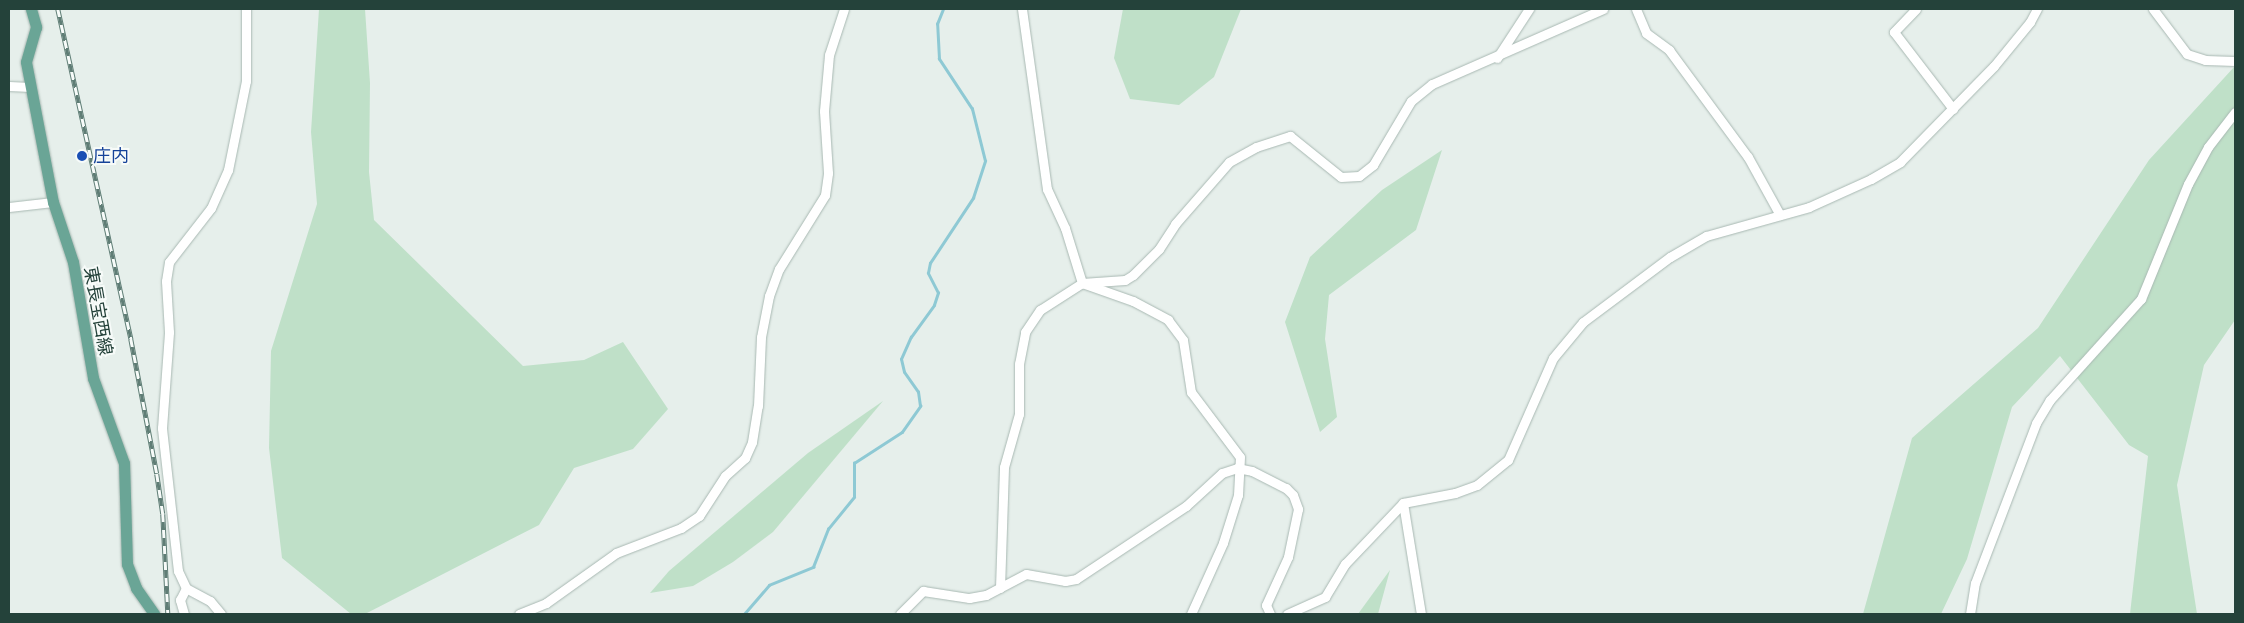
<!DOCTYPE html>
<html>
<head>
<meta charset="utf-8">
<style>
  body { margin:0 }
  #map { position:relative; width:2244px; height:623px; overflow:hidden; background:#e6efeb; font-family:Mulish,"Noto Sans JP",sans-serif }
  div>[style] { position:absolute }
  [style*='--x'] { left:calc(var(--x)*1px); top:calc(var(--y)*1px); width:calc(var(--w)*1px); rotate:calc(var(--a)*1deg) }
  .green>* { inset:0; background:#bfe0c8 }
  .stream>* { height:2.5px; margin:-1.25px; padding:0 1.25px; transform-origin:1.25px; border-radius:1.25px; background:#8ec9d4 }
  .roads { filter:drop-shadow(0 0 1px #a8b8b2) drop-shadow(0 0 1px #a8b8b2) }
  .minor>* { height:9px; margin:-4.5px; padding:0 4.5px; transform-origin:4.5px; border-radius:4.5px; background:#fff }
  .major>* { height:11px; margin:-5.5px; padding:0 5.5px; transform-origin:5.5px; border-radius:5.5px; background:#6aa596 }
  .rail>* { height:4.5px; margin-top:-2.25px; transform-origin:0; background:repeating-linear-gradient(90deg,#f7fbf9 0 8px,#5f7d75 0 16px); box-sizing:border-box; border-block:1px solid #5f7d75 }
  .dots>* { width:14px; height:14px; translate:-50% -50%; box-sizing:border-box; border:2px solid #f7fbf9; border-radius:50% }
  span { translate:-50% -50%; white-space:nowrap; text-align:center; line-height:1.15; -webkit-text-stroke:4px #f7fbf9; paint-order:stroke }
  .transit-label { font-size:18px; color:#164399 }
  .left { translate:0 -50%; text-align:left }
  .street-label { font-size:18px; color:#24423a }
  .frame { position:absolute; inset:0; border:10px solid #24423a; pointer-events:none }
</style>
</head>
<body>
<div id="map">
  <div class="green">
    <div style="clip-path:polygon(319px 9px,365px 9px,370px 83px,369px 172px,374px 220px,523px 366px,584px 360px,623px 342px,668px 409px,633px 449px,574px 468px,539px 525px,365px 614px,351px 614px,282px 558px,269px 448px,271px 351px,317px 204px,311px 132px)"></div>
    <div style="clip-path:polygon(1123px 9px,1241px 9px,1214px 77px,1179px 105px,1130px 99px,1114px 58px)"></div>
    <div style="clip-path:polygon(2235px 66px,2235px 320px,2204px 365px,2177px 485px,2197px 614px,2130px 614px,2148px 456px,2129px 445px,2060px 356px,2012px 407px,1967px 559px,1941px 614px,1863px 614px,1912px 438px,2038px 328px,2149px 160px)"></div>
    <div style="clip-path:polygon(1442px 150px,1416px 230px,1329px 295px,1325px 339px,1337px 417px,1320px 432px,1285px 322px,1310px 257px,1382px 190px)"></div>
    <div style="clip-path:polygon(883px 401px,773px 532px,733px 562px,693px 586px,650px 593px,669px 571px,808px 453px)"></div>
    <div style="clip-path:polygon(1390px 570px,1378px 614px,1358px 614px)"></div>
  </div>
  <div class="stream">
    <div style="--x:605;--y:614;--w:7;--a:0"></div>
    <div style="--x:744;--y:614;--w:38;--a:-49"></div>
    <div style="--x:769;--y:585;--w:48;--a:-22.2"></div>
    <div style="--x:813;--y:567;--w:41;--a:-68.5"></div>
    <div style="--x:828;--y:529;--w:41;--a:-50.9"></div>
    <div style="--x:854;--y:497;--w:34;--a:-90"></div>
    <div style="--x:854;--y:463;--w:57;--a:-32.9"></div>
    <div style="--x:902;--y:432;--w:32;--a:-55"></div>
    <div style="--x:920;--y:406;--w:14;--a:-98"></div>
    <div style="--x:918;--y:392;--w:24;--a:-125"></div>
    <div style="--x:904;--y:372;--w:13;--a:-103"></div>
    <div style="--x:901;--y:359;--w:24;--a:-66"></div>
    <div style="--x:911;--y:337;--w:39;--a:-54"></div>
    <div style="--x:934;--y:305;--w:13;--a:-72"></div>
    <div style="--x:938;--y:293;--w:22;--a:-117"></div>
    <div style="--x:928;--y:273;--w:10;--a:-79"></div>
    <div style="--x:930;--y:263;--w:78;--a:-56.5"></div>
    <div style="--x:973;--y:198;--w:39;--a:-72"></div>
    <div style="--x:985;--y:161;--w:54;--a:-104"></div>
    <div style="--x:972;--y:109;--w:60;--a:-123.4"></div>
    <div style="--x:939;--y:59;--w:35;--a:-93"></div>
    <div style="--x:937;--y:24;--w:16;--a:-68"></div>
  </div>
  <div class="roads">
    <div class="minor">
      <div style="--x:1022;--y:9;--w:182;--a:82.1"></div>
      <div style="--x:1047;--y:189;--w:43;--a:65.2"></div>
      <div style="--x:1065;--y:228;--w:58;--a:72.8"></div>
      <div style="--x:1082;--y:283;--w:54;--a:19.4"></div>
      <div style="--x:1133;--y:301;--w:40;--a:28"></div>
      <div style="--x:1168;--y:320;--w:25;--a:53"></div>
      <div style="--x:1183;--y:340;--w:53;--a:81.3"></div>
      <div style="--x:1191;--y:392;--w:81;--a:53"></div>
      <div style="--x:1240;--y:457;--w:38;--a:93"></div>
      <div style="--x:1238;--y:495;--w:50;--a:107.4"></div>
      <div style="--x:1223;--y:543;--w:78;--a:114.3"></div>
      <div style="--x:1636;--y:9;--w:26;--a:67"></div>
      <div style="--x:1646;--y:33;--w:29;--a:36"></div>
      <div style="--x:1669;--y:50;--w:133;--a:53.6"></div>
      <div style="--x:1748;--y:157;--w:66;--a:61.1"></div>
      <div style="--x:1916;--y:9;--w:32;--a:134"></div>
      <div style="--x:1894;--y:32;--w:97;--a:52.5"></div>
      <div style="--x:2153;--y:9;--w:56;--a:52.9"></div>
      <div style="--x:2187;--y:54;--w:19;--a:18"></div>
      <div style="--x:2205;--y:60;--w:30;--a:2"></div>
      <div style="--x:1497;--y:58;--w:59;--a:-56.9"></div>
      <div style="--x:9;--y:86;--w:21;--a:3"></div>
      <div style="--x:9;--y:207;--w:44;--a:-6.5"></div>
      <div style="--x:1403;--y:503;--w:112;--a:80.8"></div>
      <div style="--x:1000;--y:588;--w:121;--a:-88.1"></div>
      <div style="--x:1004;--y:467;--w:55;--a:-74.2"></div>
      <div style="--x:1019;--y:414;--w:50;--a:-90"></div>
      <div style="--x:1019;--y:364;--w:33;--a:-79"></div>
      <div style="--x:1025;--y:332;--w:27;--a:-56"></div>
      <div style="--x:1040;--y:310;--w:50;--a:-32.7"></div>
      <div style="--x:1082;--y:283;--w:43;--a:-4"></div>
      <div style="--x:1125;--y:280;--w:9;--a:-32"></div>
      <div style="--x:1133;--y:275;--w:37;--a:-45"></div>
      <div style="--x:1159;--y:249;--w:30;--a:-57"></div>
      <div style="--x:1175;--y:224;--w:82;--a:-48.9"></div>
      <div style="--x:1229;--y:162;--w:31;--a:-29"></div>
      <div style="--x:1256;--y:147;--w:36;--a:-18"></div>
      <div style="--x:1290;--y:136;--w:65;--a:38.8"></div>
      <div style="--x:1341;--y:177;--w:18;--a:-3"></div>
      <div style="--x:1359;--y:176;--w:18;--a:-38"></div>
      <div style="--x:1373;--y:165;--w:74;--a:-59.3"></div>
      <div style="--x:1411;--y:101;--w:27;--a:-39"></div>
      <div style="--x:1432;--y:84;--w:187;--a:-23.7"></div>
      <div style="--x:184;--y:614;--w:15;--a:-106"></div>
      <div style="--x:180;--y:600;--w:13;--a:-63"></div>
      <div style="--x:221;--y:614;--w:17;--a:-130"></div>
      <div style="--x:210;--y:601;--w:27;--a:-152"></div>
      <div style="--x:186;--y:588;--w:19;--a:-115"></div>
      <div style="--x:178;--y:571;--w:144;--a:-96.4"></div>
      <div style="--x:162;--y:428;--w:96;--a:-85.8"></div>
      <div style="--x:169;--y:332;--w:51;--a:-93.4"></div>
      <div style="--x:166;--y:281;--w:19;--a:-81"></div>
      <div style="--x:169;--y:262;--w:68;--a:-52.1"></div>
      <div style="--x:211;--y:208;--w:42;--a:-65.9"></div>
      <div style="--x:228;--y:170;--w:91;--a:-78.6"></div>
      <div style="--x:246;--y:81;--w:72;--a:-90"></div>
      <div style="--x:519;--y:614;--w:29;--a:-22"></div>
      <div style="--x:546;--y:603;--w:86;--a:-35.5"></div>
      <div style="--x:616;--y:553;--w:70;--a:-21"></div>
      <div style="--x:681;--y:528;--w:22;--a:-34"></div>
      <div style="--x:699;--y:516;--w:48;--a:-57"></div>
      <div style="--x:725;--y:476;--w:27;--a:-42"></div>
      <div style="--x:745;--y:458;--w:17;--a:-66"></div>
      <div style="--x:752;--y:442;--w:36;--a:-81"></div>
      <div style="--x:758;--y:406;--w:69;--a:-87.5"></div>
      <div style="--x:761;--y:337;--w:42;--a:-79"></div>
      <div style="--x:769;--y:296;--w:29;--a:-70"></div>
      <div style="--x:779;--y:269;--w:87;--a:-58.1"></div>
      <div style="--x:825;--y:195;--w:22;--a:-82"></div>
      <div style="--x:828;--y:173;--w:62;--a:-93.7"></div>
      <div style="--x:824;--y:111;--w:56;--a:-84.9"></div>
      <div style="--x:829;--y:55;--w:48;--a:-71.9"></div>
      <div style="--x:900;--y:614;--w:33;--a:-45"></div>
      <div style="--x:923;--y:591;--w:47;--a:8.7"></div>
      <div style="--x:969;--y:598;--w:17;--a:-10"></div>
      <div style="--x:986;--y:595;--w:45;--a:-27.7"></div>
      <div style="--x:1026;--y:574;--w:40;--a:10"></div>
      <div style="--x:1065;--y:581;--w:11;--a:-10"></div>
      <div style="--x:1076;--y:579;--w:132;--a:-33.6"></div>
      <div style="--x:1186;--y:506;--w:49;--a:-42.5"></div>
      <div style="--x:1222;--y:473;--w:16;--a:-18"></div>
      <div style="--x:1237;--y:468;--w:15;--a:11"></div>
      <div style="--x:1252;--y:471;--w:38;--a:27"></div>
      <div style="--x:1286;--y:488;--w:10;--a:45"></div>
      <div style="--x:1293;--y:495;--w:15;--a:70"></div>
      <div style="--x:1298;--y:509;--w:49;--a:101.8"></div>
      <div style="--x:1288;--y:557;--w:53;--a:114.6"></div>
      <div style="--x:1266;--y:605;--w:10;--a:66"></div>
      <div style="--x:1287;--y:614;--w:42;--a:-24.1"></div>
      <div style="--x:1325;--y:597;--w:39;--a:-59"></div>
      <div style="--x:1345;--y:564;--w:84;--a:-46.4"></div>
      <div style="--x:1403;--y:503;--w:53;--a:-10.9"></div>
      <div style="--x:1455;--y:493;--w:23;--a:-20"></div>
      <div style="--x:1477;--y:485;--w:40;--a:-39"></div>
      <div style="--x:1508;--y:460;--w:111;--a:-66.2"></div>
      <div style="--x:1553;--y:358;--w:47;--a:-50.2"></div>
      <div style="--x:1583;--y:322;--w:109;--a:-36.8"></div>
      <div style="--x:1670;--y:257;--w:42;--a:-30.3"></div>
      <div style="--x:1706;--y:236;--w:107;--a:-15.7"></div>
      <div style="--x:1809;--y:207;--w:68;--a:-24.3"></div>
      <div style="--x:1871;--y:179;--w:34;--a:-30"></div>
      <div style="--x:1900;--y:162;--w:134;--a:-45.6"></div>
      <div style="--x:1994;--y:66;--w:57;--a:-50.7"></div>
      <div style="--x:2030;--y:22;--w:15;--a:-62"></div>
      <div style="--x:1970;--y:614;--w:31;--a:-81"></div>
      <div style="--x:1975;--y:583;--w:171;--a:-69.1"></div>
      <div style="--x:2036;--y:423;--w:27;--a:-59"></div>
      <div style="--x:2050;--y:400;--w:136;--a:-48"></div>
      <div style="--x:2141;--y:299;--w:124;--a:-67.8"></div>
      <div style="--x:2188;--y:184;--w:42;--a:-61.6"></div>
      <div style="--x:2208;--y:147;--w:44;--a:-52.4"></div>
    </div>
    <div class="major">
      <div style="--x:31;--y:9;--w:19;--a:74"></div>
      <div style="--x:36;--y:27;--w:36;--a:106"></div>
      <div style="--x:26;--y:62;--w:143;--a:79.1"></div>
      <div style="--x:53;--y:202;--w:63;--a:71.6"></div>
      <div style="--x:73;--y:262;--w:118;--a:80.2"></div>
      <div style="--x:93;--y:378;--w:90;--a:70"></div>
      <div style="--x:124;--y:463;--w:101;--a:88.3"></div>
      <div style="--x:127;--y:564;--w:26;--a:69"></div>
      <div style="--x:136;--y:588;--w:32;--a:55"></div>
    </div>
  </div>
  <div class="rail">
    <div style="--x:58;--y:9;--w:338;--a:77.5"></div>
    <div style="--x:131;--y:339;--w:137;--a:79.1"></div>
    <div style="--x:157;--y:474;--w:40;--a:81.5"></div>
    <div style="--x:163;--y:514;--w:100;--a:87.1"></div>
  </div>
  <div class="dots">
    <div style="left:82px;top:156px;background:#1a4fb4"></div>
  </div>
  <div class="transit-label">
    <span class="left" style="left:93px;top:156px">庄内</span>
  </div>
  <div class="street-label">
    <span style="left:98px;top:311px;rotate:80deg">東長宝西線</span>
  </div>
  <div class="frame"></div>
</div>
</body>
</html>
